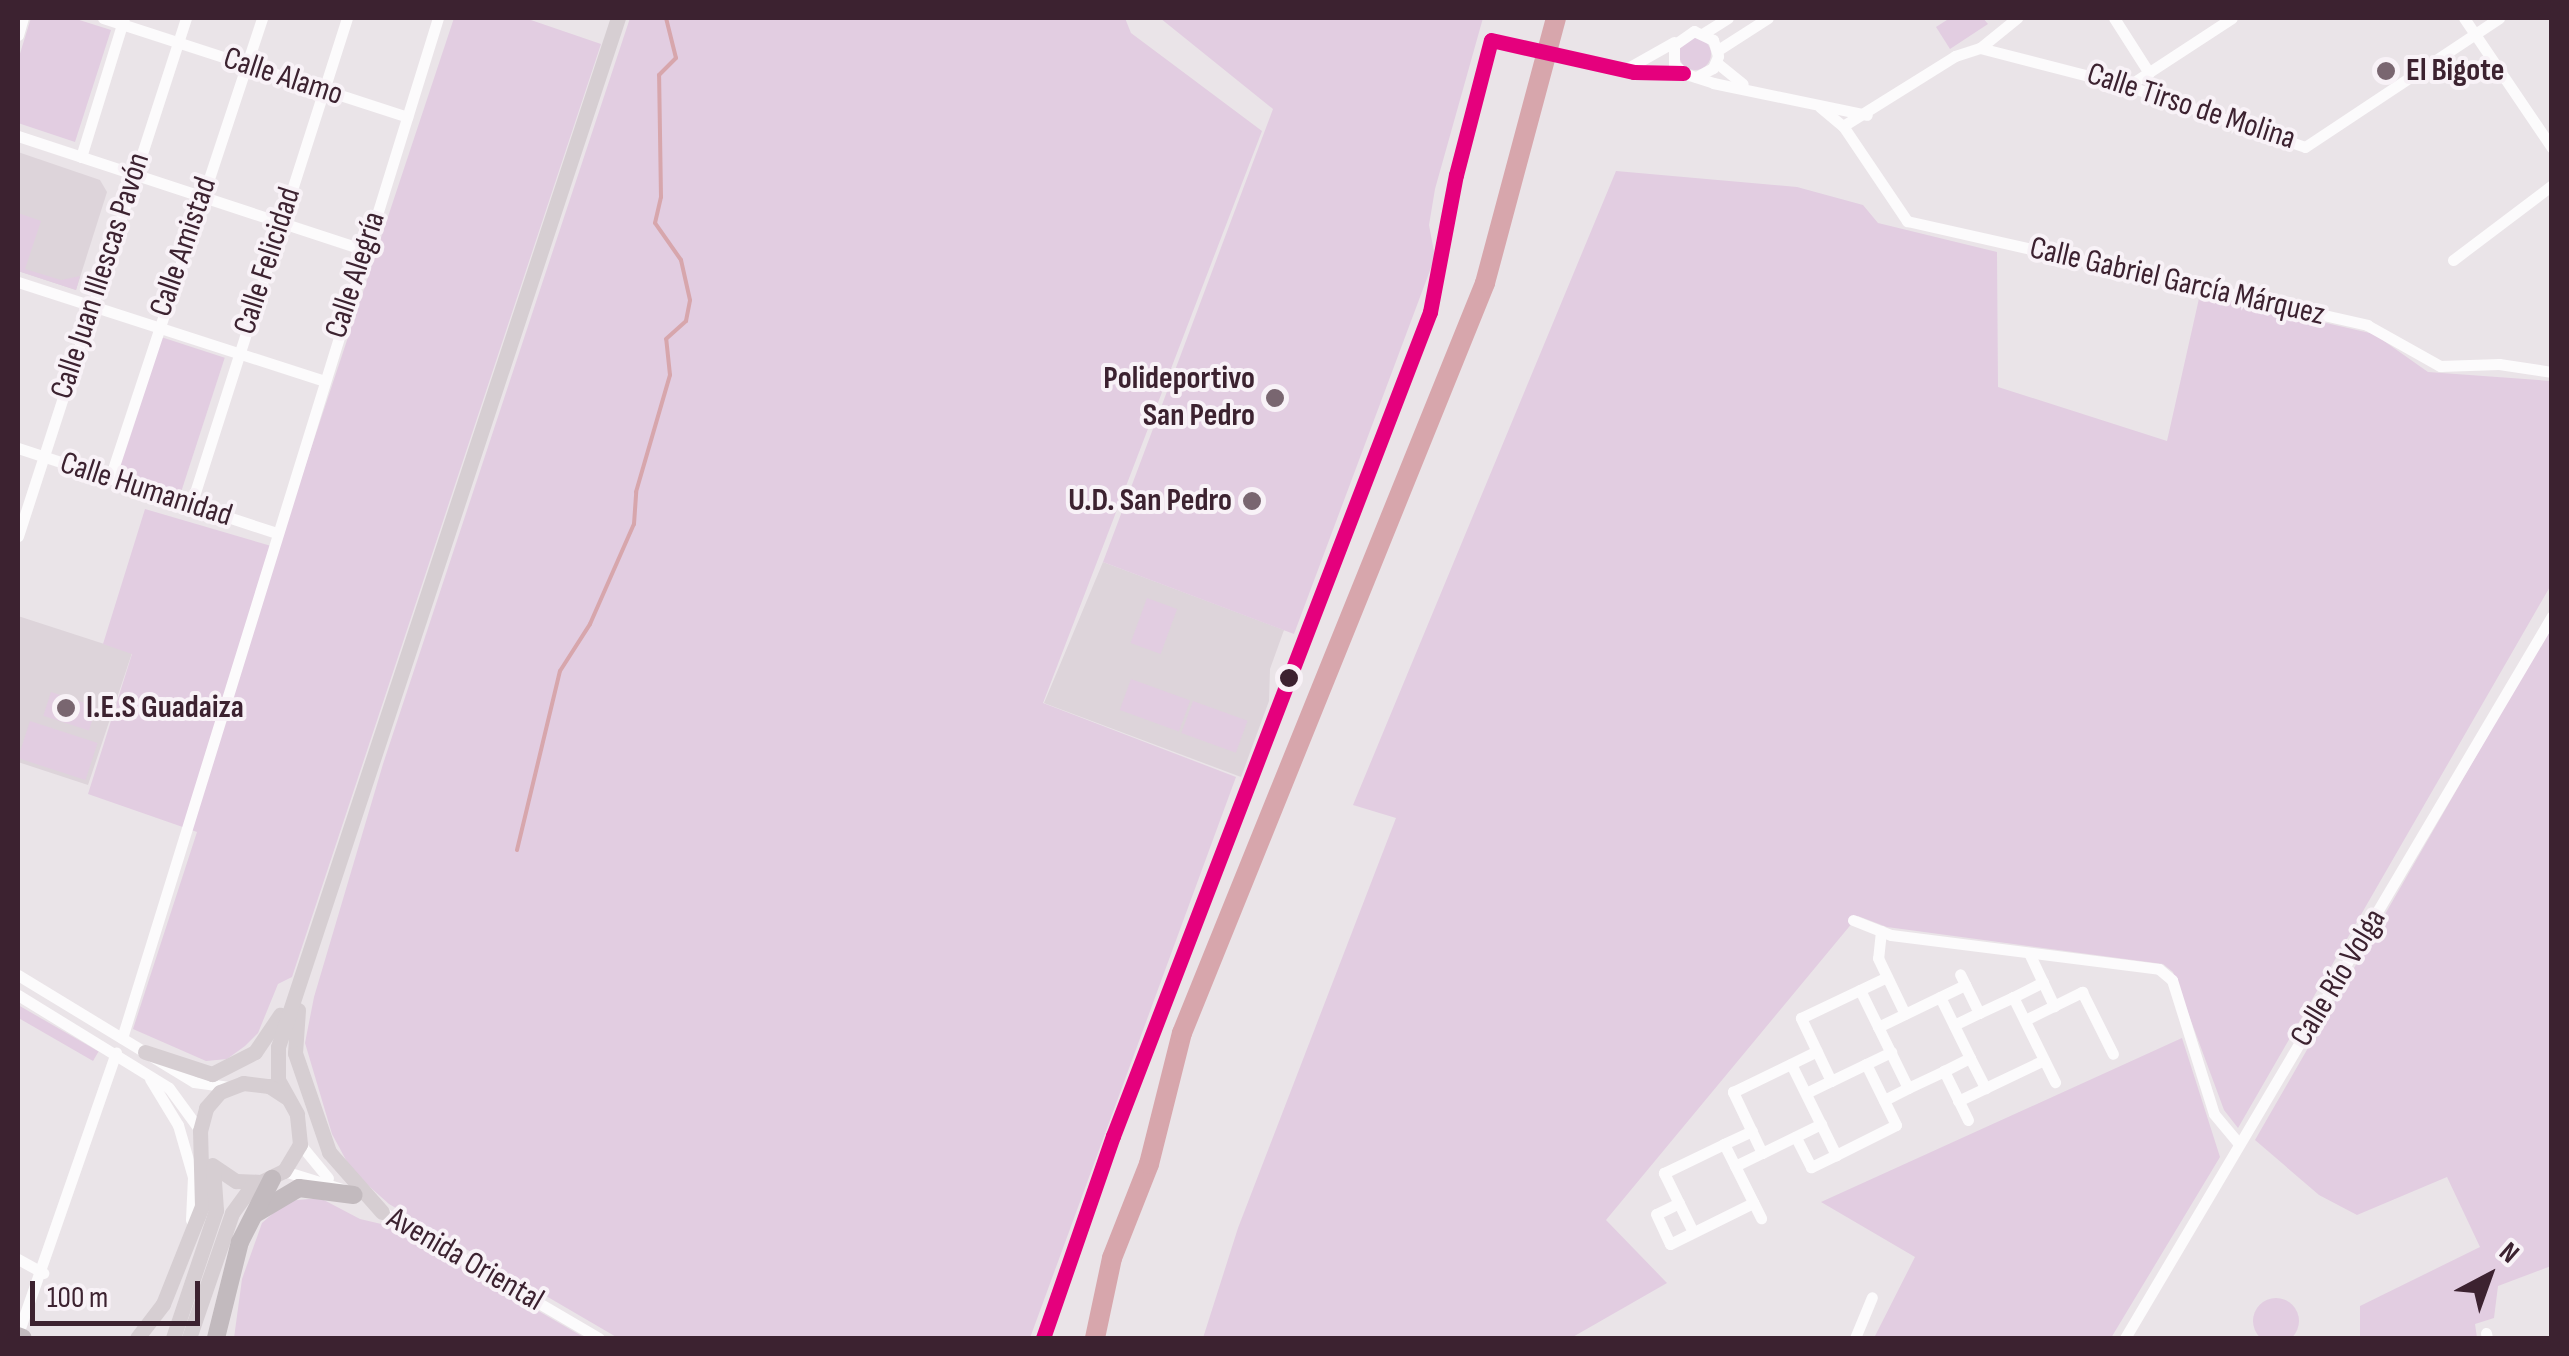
<!DOCTYPE html>
<html>
<head>
<meta charset="utf-8">
<style>
  body { margin:0 }
  #map { position:relative; width:2569px; height:1356px; overflow:hidden; background:#eae4e8; font-family:"Sofia Sans Condensed",sans-serif }
  div>[style] { position:absolute }
  [style*='--x'] { left:calc(var(--x)*1px); top:calc(var(--y)*1px); width:calc(var(--w)*1px); rotate:calc(var(--a)*1deg) }
  .built>* { inset:0; background:#ddd4da }
  .green>* { inset:0; background:#e2cde1; transform-origin:0 0 }
  .round { border-radius:50% }
  .stream>* { height:4px; margin:-2px; padding:0 2px; transform-origin:2px; border-radius:2px; background:#d7a6ac }
  .river>* { height:20px; margin:-10px; padding:0 10px; transform-origin:10px; border-radius:10px; background:#d7a6ac }
  .minor>* { height:11px; margin:-5.5px; padding:0 5.5px; transform-origin:5.5px; border-radius:5.5px; background:#fcfbfc }
  .major>* { height:15px; margin:-7.5px; padding:0 7.5px; transform-origin:7.5px; border-radius:7.5px; background:#d6ced2 }
  .highway>* { height:18px; margin:-9px; padding:0 9px; transform-origin:9px; border-radius:9px; background:#c2babe }
  .bus-1>* { height:15px; margin:-7.5px; padding:0 7.5px; transform-origin:7.5px; border-radius:7.5px; background:#e5007d }
  .dots>* { width:28px; height:28px; translate:-50% -50%; box-sizing:border-box; border:5px solid #f8f2f7; border-radius:50% }
  span { translate:-50% -50%; white-space:nowrap; text-align:center; line-height:1.15; -webkit-text-stroke:8px #f8f2f7; paint-order:stroke }
  .poi-label { font-size:32px; color:#3c2230; font-weight:700 }
  .left { translate:0 -50%; text-align:left }
  .right { translate:-100% -50%; text-align:right }
  .street-label { font-size:32px; color:#3c2230 }
  .frame { position:absolute; inset:0; border:20px solid #3c2230; pointer-events:none }
  .north { position:absolute; left:2439px; top:1226px; width:100px; height:100px; -webkit-text-stroke:8px #f8f2f7; paint-order:stroke; rotate:41deg; font-size:28px; font-weight:700; line-height:40px; text-align:center; color:#3c2230 }
  .north::after { content:''; display:block; margin:auto; width:35px; height:45px; background:#3c2230; clip-path:polygon(50% 0,100% 100%,50% 72%,0 100%) }
  .scale { position:absolute; left:30px; top:1281px; width:170px; height:45px; box-sizing:border-box; border:5px solid #3c2230; border-top:0; padding-left:12px; font-size:30px; line-height:35px; white-space:nowrap; color:#3c2230; -webkit-text-stroke:8px #f8f2f7; paint-order:stroke }
</style>
</head>
<body>
<div id="map">
  <div class="built">
    <div style="clip-path:polygon(18px 152px,100px 180px,107px 192px,76px 290px,18px 271px)"></div>
    <div style="clip-path:polygon(1103px 562px,1284px 630px,1270px 669px,1269px 701px,1241px 777px,1044px 703px)"></div>
    <div style="clip-path:polygon(18px 616px,132px 653px,88px 785px,18px 762px)"></div>
  </div>
  <div class="green">
    <div style="clip-path:polygon(31px 18px,73px 18px,111px 30px,75px 142px,18px 123px,18px 60px)"></div>
    <div style="clip-path:polygon(454px 18px,525px 18px,601px 44px,292px 977px,278px 984px,258px 1033px,245px 1046px,227px 1059px,206px 1061px,133px 1029px,197px 832px,88px 794px,132px 654px,103px 644px,145px 509px,278px 548px)"></div>
    <div style="clip-path:polygon(630px 18px,1125px 18px,1131px 33px,1262px 131px,1043px 703px,1236px 777px,1030px 1338px,618px 1338px,389px 1204px,352px 1171px,332px 1134px,305px 1043px,314px 997px,383px 764px)"></div>
    <div style="clip-path:polygon(1160px 18px,1483px 18px,1435px 189px,1429px 225px,1435px 257px,1294px 634px,1103px 562px,1273px 109px)"></div>
    <div style="clip-path:polygon(1950px 18px,1983px 18px,1988px 24px,1950px 49px,1936px 27px)"></div>
    <div class="round" style="left:1679px;top:38px;width:32px;height:32px"></div>
    <div style="clip-path:polygon(1616px 171px,1797px 187px,1863px 205px,1878px 223px,1997px 252px,1998px 387px,2167px 441px,2200px 294px,2374px 334px,2428px 372px,2551px 381px,2551px 585px,2238px 1128px,2224px 1110px,2173px 972px,2163px 964px,1887px 927px,1858px 916px,1606px 1220px,1667px 1283px,1571px 1338px,1203px 1338px,1238px 1228px,1396px 818px,1353px 805px)"></div>
    <div style="clip-path:polygon(18px 213px,41px 221px,25px 269px,61px 280px,80px 276px,76px 290px,18px 271px)"></div>
    <div style="left:161px;top:337px;width:67px;height:142px;rotate:18deg"></div>
    <div style="left:1147px;top:598px;width:32px;height:48px;rotate:20deg"></div>
    <div style="clip-path:polygon(2551px 626px,2551px 1266px,2498px 1286px,2494px 1318px,2475px 1324px,2477px 1338px,2360px 1338px,2360px 1306px,2480px 1247px,2447px 1177px,2357px 1215px,2319px 1195px,2255px 1140px)"></div>
    <div style="left:1131px;top:679px;width:63px;height:33px;rotate:20deg"></div>
    <div style="left:51px;top:692px;width:48px;height:25px;rotate:18deg"></div>
    <div style="left:1193px;top:701px;width:58px;height:34px;rotate:20deg"></div>
    <div style="left:30px;top:721px;width:71px;height:39px;rotate:18deg"></div>
    <div style="left:18px;top:1005px;width:93px;height:11px;rotate:30deg"></div>
    <div style="clip-path:polygon(2182px 1038px,2220px 1157px,2111px 1338px,1874px 1338px,1915px 1257px,1821px 1202px)"></div>
    <div style="clip-path:polygon(320px 1198px,360px 1219px,394px 1227px,585px 1338px,234px 1338px,242px 1279px,262px 1223px,287px 1201px)"></div>
    <div class="round" style="left:2253px;top:1298px;width:46px;height:46px"></div>
  </div>
  <div class="stream">
    <div style="--x:517;--y:850;--w:184;--a:-76.5"></div>
    <div style="--x:560;--y:671;--w:56;--a:-57.4"></div>
    <div style="--x:590;--y:624;--w:109;--a:-66.3"></div>
    <div style="--x:634;--y:524;--w:32;--a:-86"></div>
    <div style="--x:636;--y:492;--w:122;--a:-73.8"></div>
    <div style="--x:670;--y:375;--w:36;--a:-96"></div>
    <div style="--x:666;--y:339;--w:27;--a:-42"></div>
    <div style="--x:686;--y:321;--w:21;--a:-79"></div>
    <div style="--x:690;--y:300;--w:41;--a:-102.7"></div>
    <div style="--x:681;--y:260;--w:45;--a:-125.1"></div>
    <div style="--x:655;--y:223;--w:27;--a:-77"></div>
    <div style="--x:661;--y:197;--w:122;--a:-90.9"></div>
    <div style="--x:659;--y:75;--w:24;--a:-45"></div>
    <div style="--x:676;--y:58;--w:41;--a:-104"></div>
  </div>
  <div class="river">
    <div style="--x:1095;--y:1338;--w:82;--a:-78"></div>
    <div style="--x:1112;--y:1258;--w:101;--a:-68.5"></div>
    <div style="--x:1149;--y:1164;--w:135;--a:-75.9"></div>
    <div style="--x:1182;--y:1033;--w:809;--a:-68"></div>
    <div style="--x:1485;--y:283;--w:274;--a:-75"></div>
  </div>
  <div class="minor">
    <div style="--x:103;--y:18;--w:320;--a:18"></div>
    <div style="--x:2114;--y:18;--w:65;--a:57.5"></div>
    <div style="--x:2464;--y:18;--w:157;--a:55.9"></div>
    <div style="--x:1704;--y:33;--w:28;--a:-32"></div>
    <div style="--x:18;--y:35;--w:18;--a:-74"></div>
    <div style="--x:1980;--y:48;--w:48;--a:-39"></div>
    <div style="--x:1718;--y:50;--w:59;--a:-32.6"></div>
    <div style="--x:1717;--y:63;--w:33;--a:39"></div>
    <div style="--x:1626;--y:69;--w:55;--a:-29.4"></div>
    <div style="--x:1696;--y:77;--w:19;--a:-28"></div>
    <div style="--x:1713;--y:68;--w:13;--a:-67"></div>
    <div style="--x:1718;--y:56;--w:17;--a:-107"></div>
    <div style="--x:1713;--y:40;--w:21;--a:-155"></div>
    <div style="--x:1694;--y:31;--w:24;--a:145"></div>
    <div style="--x:1674;--y:45;--w:19;--a:90"></div>
    <div style="--x:1674;--y:64;--w:13;--a:45"></div>
    <div style="--x:1683;--y:73;--w:32;--a:18"></div>
    <div style="--x:1713;--y:83;--w:157;--a:11.7"></div>
    <div style="--x:2128;--y:86;--w:124;--a:-33.2"></div>
    <div style="--x:1820;--y:107;--w:30;--a:40"></div>
    <div style="--x:1843;--y:126;--w:115;--a:56"></div>
    <div style="--x:1907;--y:221;--w:472;--a:12.7"></div>
    <div style="--x:2367;--y:325;--w:84;--a:29.3"></div>
    <div style="--x:2440;--y:366;--w:59;--a:-1.9"></div>
    <div style="--x:2499;--y:364;--w:54;--a:8.6"></div>
    <div style="--x:1843;--y:126;--w:132;--a:-32"></div>
    <div style="--x:1955;--y:56;--w:26;--a:-18"></div>
    <div style="--x:1980;--y:48;--w:153;--a:14.4"></div>
    <div style="--x:2128;--y:86;--w:187;--a:19"></div>
    <div style="--x:2305;--y:147;--w:233;--a:-33.6"></div>
    <div style="--x:18;--y:136;--w:365;--a:18.2"></div>
    <div style="--x:81;--y:157;--w:145;--a:-72.8"></div>
    <div style="--x:2453;--y:260;--w:124;--a:-37.1"></div>
    <div style="--x:18;--y:282;--w:319;--a:17.9"></div>
    <div style="--x:18;--y:448;--w:269;--a:18.2"></div>
    <div style="--x:110;--y:478;--w:484;--a:-71.7"></div>
    <div style="--x:191;--y:505;--w:511;--a:-72.24"></div>
    <div style="--x:18;--y:536;--w:545;--a:-72.03"></div>
    <div style="--x:1853;--y:920;--w:41;--a:21.5"></div>
    <div style="--x:1891;--y:935;--w:270;--a:7.2"></div>
    <div style="--x:2159;--y:969;--w:17;--a:40"></div>
    <div style="--x:2172;--y:980;--w:140;--a:72.6"></div>
    <div style="--x:2214;--y:1114;--w:38;--a:50"></div>
    <div style="--x:1881;--y:931;--w:27;--a:96"></div>
    <div style="--x:1878;--y:958;--w:62;--a:64.3"></div>
    <div style="--x:2029;--y:953;--w:59;--a:64.7"></div>
    <div style="--x:18;--y:975;--w:206;--a:31.3"></div>
    <div style="--x:194;--y:1082;--w:35;--a:8"></div>
    <div style="--x:2043;--y:982;--w:34;--a:153"></div>
    <div style="--x:2013;--y:997;--w:95;--a:63.7"></div>
    <div style="--x:1860;--y:990;--w:109;--a:63.9"></div>
    <div style="--x:1908;--y:1088;--w:27;--a:153"></div>
    <div style="--x:18;--y:995;--w:177;--a:31.6"></div>
    <div style="--x:169;--y:1088;--w:51;--a:53.8"></div>
    <div style="--x:1940;--y:997;--w:68;--a:63.8"></div>
    <div style="--x:1979;--y:1013;--w:38;--a:-25"></div>
    <div style="--x:2025;--y:1020;--w:64;--a:-26.2"></div>
    <div style="--x:2082;--y:992;--w:69;--a:63.4"></div>
    <div style="--x:1954;--y:1025;--w:28;--a:-26"></div>
    <div style="--x:1979;--y:1013;--w:43;--a:-116"></div>
    <div style="--x:1878;--y:1027;--w:97;--a:-25.8"></div>
    <div style="--x:122;--y:1038;--w:1068;--a:-72.79"></div>
    <div style="--x:1791;--y:1064;--w:102;--a:63.7"></div>
    <div style="--x:1836;--y:1155;--w:28;--a:154"></div>
    <div style="--x:1811;--y:1167;--w:34;--a:-117"></div>
    <div style="--x:150;--y:1079;--w:54;--a:58.7"></div>
    <div style="--x:178;--y:1125;--w:54;--a:73.9"></div>
    <div style="--x:193;--y:1177;--w:43;--a:92.7"></div>
    <div style="--x:1831;--y:1081;--w:67;--a:-25.8"></div>
    <div style="--x:1908;--y:1088;--w:40;--a:-25"></div>
    <div style="--x:1806;--y:1093;--w:28;--a:-26"></div>
    <div style="--x:1831;--y:1081;--w:70;--a:-115.5"></div>
    <div style="--x:1801;--y:1018;--w:95;--a:-25.5"></div>
    <div style="--x:1958;--y:1101;--w:95;--a:-25.5"></div>
    <div style="--x:1968;--y:1120;--w:55;--a:-116.1"></div>
    <div style="--x:1944;--y:1071;--w:29;--a:-27"></div>
    <div style="--x:1970;--y:1058;--w:34;--a:63"></div>
    <div style="--x:1752;--y:1131;--w:31;--a:155"></div>
    <div style="--x:1724;--y:1144;--w:83;--a:63.4"></div>
    <div style="--x:300;--y:1144;--w:44;--a:50.5"></div>
    <div style="--x:1762;--y:1153;--w:66;--a:-26.2"></div>
    <div style="--x:1836;--y:1155;--w:67;--a:-26.6"></div>
    <div style="--x:1896;--y:1125;--w:68;--a:-116.2"></div>
    <div style="--x:1735;--y:1166;--w:30;--a:-26"></div>
    <div style="--x:1762;--y:1153;--w:68;--a:-115.4"></div>
    <div style="--x:1733;--y:1092;--w:93;--a:-26"></div>
    <div style="--x:284;--y:1171;--w:64;--a:17.3"></div>
    <div style="--x:1679;--y:1203;--w:25;--a:154"></div>
    <div style="--x:1656;--y:1214;--w:33;--a:65"></div>
    <div style="--x:1670;--y:1244;--w:93;--a:-26.3"></div>
    <div style="--x:378;--y:1209;--w:256;--a:30.3"></div>
    <div style="--x:1693;--y:1232;--w:66;--a:-116.2"></div>
    <div style="--x:1664;--y:1173;--w:67;--a:-25.8"></div>
    <div style="--x:18;--y:1259;--w:29;--a:29"></div>
    <div style="--x:19;--y:1331;--w:295;--a:-70.8"></div>
    <div style="--x:2486;--y:1333;--w:5;--a:79"></div>
    <div style="--x:1043;--y:1338;--w:214;--a:-70.9"></div>
    <div style="--x:1113;--y:1136;--w:883;--a:-68.96"></div>
    <div style="--x:1430;--y:312;--w:139;--a:-79.3"></div>
    <div style="--x:1456;--y:175;--w:139;--a:-75.5"></div>
    <div style="--x:1491;--y:40;--w:147;--a:12.6"></div>
    <div style="--x:1634;--y:72;--w:49;--a:1.2"></div>
    <div style="--x:1855;--y:1338;--w:44;--a:-67.5"></div>
    <div style="--x:2125;--y:1338;--w:839;--a:-59.4"></div>
  </div>
  <div class="major">
    <div style="--x:298;--y:1010;--w:43;--a:94"></div>
    <div style="--x:295;--y:1053;--w:105;--a:71"></div>
    <div style="--x:329;--y:1152;--w:80;--a:48.5"></div>
    <div style="--x:145;--y:1052;--w:71;--a:18.2"></div>
    <div style="--x:212;--y:1074;--w:48;--a:-27.1"></div>
    <div style="--x:255;--y:1052;--w:45;--a:-56"></div>
    <div style="--x:212;--y:1165;--w:29;--a:34"></div>
    <div style="--x:236;--y:1181;--w:25;--a:2"></div>
    <div style="--x:261;--y:1182;--w:25;--a:-26"></div>
    <div style="--x:284;--y:1171;--w:31;--a:-59"></div>
    <div style="--x:300;--y:1144;--w:30;--a:-96"></div>
    <div style="--x:297;--y:1114;--w:39;--a:-119"></div>
    <div style="--x:278;--y:1080;--w:33;--a:-90"></div>
    <div style="--x:278;--y:1047;--w:1084;--a:-71.72"></div>
    <div style="--x:137;--y:1338;--w:43;--a:-52.6"></div>
    <div style="--x:163;--y:1304;--w:105;--a:-68.3"></div>
    <div style="--x:202;--y:1206;--w:75;--a:-91.5"></div>
    <div style="--x:200;--y:1131;--w:24;--a:-75"></div>
    <div style="--x:206;--y:1108;--w:21;--a:-49"></div>
    <div style="--x:220;--y:1092;--w:25;--a:-21"></div>
    <div style="--x:243;--y:1083;--w:26;--a:7"></div>
    <div style="--x:269;--y:1086;--w:20;--a:33"></div>
    <div style="--x:173;--y:1338;--w:135;--a:-71.4"></div>
    <div style="--x:216;--y:1210;--w:43;--a:-94"></div>
    <div style="--x:189;--y:1338;--w:132;--a:-71"></div>
    <div style="--x:232;--y:1213;--w:36;--a:-54"></div>
  </div>
  <div class="highway">
    <div style="--x:255;--y:1214;--w:51;--a:-30.6"></div>
    <div style="--x:299;--y:1188;--w:55;--a:7.3"></div>
    <div style="--x:18;--y:1336;--w:5;--a:22"></div>
    <div style="--x:216;--y:1338;--w:99;--a:-76"></div>
    <div style="--x:240;--y:1242;--w:71;--a:-63.1"></div>
  </div>
  <div class="bus-1">
    <div style="--x:1043;--y:1338;--w:214;--a:-70.9"></div>
    <div style="--x:1113;--y:1136;--w:883;--a:-68.96"></div>
    <div style="--x:1430;--y:312;--w:139;--a:-79.3"></div>
    <div style="--x:1456;--y:175;--w:139;--a:-75.5"></div>
    <div style="--x:1491;--y:40;--w:147;--a:12.6"></div>
    <div style="--x:1634;--y:72;--w:49;--a:1.2"></div>
  </div>
  <div class="dots">
    <div style="left:2386px;top:71px;background:#796670"></div>
    <div style="left:1275px;top:398px;background:#796670"></div>
    <div style="left:1252px;top:501px;background:#796670"></div>
    <div style="left:1289px;top:678px;background:#3c2230"></div>
    <div style="left:66px;top:708px;background:#796670"></div>
  </div>
  <div class="poi-label">
    <span class="left" style="left:2406px;top:71px">El Bigote</span>
    <span class="right" style="left:1255px;top:398px">Polideportivo<br>San Pedro</span>
    <span class="right" style="left:1232px;top:501px">U.D. San Pedro</span>
    <span class="left" style="left:86px;top:708px">I.E.S Guadaiza</span>
  </div>
  <div class="street-label">
    <span style="left:283px;top:77px;rotate:18deg">Calle Alamo</span>
    <span style="left:2191px;top:107px;rotate:18deg">Calle Tirso de Molina</span>
    <span style="left:184px;top:247px;rotate:-71deg">Calle Amistad</span>
    <span style="left:268px;top:261px;rotate:-72deg">Calle Felicidad</span>
    <span style="left:356px;top:275px;rotate:-72deg">Calle Alegría</span>
    <span style="left:101px;top:276px;rotate:-72deg">Calle Juan Illescas Pavón</span>
    <span style="left:2177px;top:282px;rotate:13deg">Calle Gabriel García Márquez</span>
    <span style="left:146px;top:490px;rotate:18deg">Calle Humanidad</span>
    <span style="left:2339px;top:978px;rotate:-59deg">Calle Río Volga</span>
    <span style="left:465px;top:1260px;rotate:30deg">Avenida Oriental</span>
  </div>
  <div class="frame"></div>
  <div class="north">N</div>
  <div class="scale">100 m</div>
</div>
</body>
</html>
